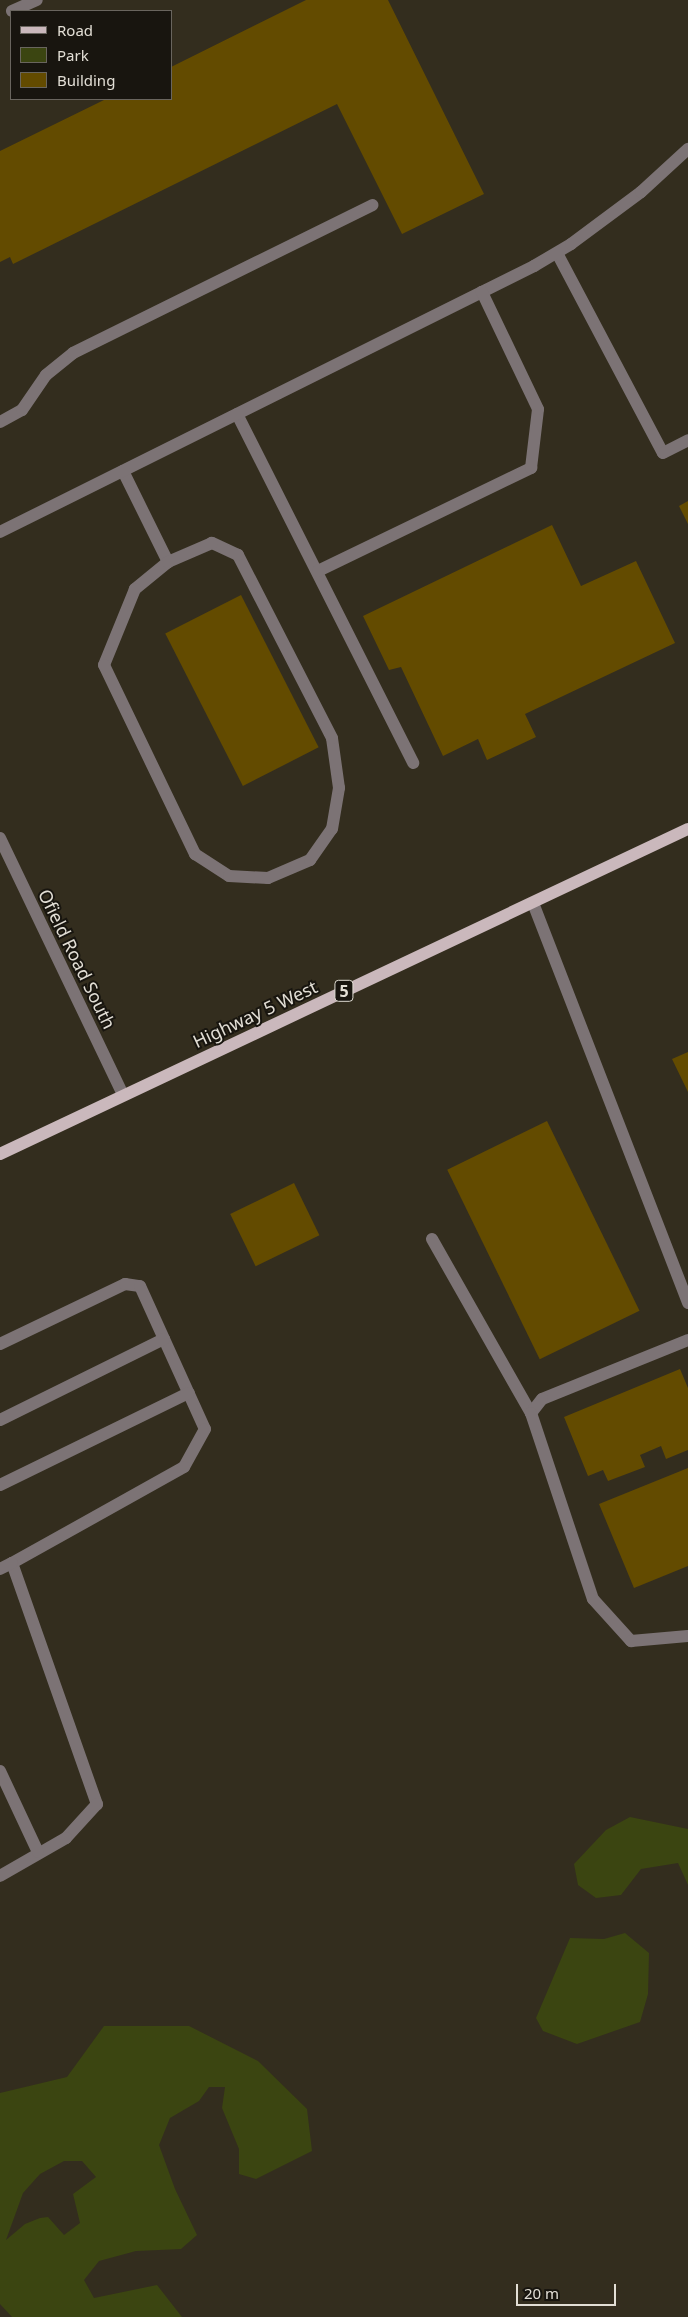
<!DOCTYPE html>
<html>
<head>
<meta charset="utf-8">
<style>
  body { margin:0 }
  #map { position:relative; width:688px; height:2317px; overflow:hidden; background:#332d1e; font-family:"Noto Sans",sans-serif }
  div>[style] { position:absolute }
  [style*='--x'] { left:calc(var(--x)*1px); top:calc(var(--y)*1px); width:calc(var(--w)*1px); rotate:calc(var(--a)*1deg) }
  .green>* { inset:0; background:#3b4511 }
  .building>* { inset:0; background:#634b00; transform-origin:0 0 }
  .minor>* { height:12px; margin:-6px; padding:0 6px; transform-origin:6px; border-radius:6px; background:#7c7375 }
  .major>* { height:12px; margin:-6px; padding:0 6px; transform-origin:6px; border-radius:6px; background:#cab8bc }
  span { translate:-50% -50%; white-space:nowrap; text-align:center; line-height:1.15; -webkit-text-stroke:4px #18150f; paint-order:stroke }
  .shield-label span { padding:1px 4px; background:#18150f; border:1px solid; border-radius:4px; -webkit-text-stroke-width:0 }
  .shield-label { font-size:16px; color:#e2ded5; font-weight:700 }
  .street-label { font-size:18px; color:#e2ded5 }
  .legend { position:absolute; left:10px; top:10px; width:162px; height:90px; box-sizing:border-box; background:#18150f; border:1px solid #69655e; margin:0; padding:6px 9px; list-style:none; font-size:15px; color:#e2ded5 }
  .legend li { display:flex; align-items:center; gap:10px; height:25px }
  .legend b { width:25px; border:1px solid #69655e }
  .scale { position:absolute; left:516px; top:2284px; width:100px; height:22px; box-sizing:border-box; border:2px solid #e2ded5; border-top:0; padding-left:6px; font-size:15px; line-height:18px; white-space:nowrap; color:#e2ded5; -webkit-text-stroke:4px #18150f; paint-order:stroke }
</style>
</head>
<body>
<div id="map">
  <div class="green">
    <div style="clip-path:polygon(630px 1817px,688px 1829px,688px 1885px,678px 1863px,641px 1869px,621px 1895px,596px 1898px,578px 1885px,574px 1864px,606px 1830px)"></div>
    <div style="clip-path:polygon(625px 1933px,649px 1953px,648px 1994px,640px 2022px,577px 2044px,543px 2031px,536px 2018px,570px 1938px,604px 1939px)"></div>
    <div style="clip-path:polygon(evenodd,104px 2026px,189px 2026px,258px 2061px,307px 2109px,312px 2151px,256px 2179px,239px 2174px,239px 2149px,222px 2108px,225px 2087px,209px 2087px,199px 2101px,170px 2118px,159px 2145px,175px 2189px,197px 2235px,181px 2249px,136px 2251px,99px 2261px,84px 2280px,94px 2298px,157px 2285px,182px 2317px,12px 2317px,0 2304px,0 2093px,67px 2077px,104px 2026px,64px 2161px,82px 2161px,96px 2177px,73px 2194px,80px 2223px,64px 2235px,48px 2217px,40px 2218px,25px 2224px,6px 2240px,23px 2193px,40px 2174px,64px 2161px)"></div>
  </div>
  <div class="building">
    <div style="clip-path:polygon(306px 0,388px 0,484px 194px,402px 234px,337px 104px,13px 264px,10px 257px,0 262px,0 151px,106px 99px,171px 99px,171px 67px)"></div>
    <div style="clip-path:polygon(688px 501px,688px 524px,679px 506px)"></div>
    <div style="clip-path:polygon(552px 525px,581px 586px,636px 561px,675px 643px,525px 714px,536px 737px,487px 760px,478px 739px,443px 756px,401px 667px,389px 670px,363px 616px)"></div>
    <div style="left:241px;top:595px;width:171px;height:85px;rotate:63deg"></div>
    <div style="clip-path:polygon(688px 1052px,688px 1092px,672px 1059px)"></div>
    <div style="left:547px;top:1121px;width:211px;height:111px;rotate:64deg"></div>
    <div style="left:294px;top:1183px;width:58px;height:71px;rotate:64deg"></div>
    <div style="clip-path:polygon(680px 1369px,688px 1388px,688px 1450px,666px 1459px,661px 1446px,640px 1455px,645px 1467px,608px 1481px,603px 1470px,588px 1476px,564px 1417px)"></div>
    <div style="clip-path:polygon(688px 1468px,688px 1566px,634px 1588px,599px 1504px)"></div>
  </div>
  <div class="minor">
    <div style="--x:12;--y:11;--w:27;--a:-24"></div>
    <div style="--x:557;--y:253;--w:226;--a:62.1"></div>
    <div style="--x:663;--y:453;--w:28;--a:-27"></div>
    <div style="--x:237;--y:414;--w:391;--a:63.2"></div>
    <div style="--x:0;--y:422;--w:25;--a:-29"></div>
    <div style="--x:22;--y:410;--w:42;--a:-55.6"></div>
    <div style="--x:46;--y:375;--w:35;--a:-39"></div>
    <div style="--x:73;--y:353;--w:334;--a:-26.3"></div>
    <div style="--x:123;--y:471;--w:102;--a:63.7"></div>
    <div style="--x:168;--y:562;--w:43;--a:140.7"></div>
    <div style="--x:135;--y:589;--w:82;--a:112.2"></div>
    <div style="--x:104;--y:665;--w:210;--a:64.3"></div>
    <div style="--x:195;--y:854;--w:40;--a:32.9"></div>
    <div style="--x:229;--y:876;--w:39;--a:3"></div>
    <div style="--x:268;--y:878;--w:46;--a:-23.2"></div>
    <div style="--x:310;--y:860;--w:38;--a:-55"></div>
    <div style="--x:332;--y:829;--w:42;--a:-80.3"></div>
    <div style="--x:339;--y:788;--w:50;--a:-98"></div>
    <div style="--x:332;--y:738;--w:206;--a:-117.2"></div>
    <div style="--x:238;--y:555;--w:29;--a:-155"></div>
    <div style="--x:212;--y:543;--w:48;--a:156.6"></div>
    <div style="--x:0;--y:532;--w:597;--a:-26.48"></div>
    <div style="--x:534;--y:266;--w:43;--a:-30.7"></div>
    <div style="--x:571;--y:244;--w:87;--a:-36.6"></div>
    <div style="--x:641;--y:192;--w:64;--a:-42.5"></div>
    <div style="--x:318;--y:571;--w:237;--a:-25.8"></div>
    <div style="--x:531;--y:468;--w:59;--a:-83.2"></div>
    <div style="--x:538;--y:409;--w:130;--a:-115.6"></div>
    <div style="--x:0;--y:838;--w:285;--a:64.4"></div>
    <div style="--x:533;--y:903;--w:429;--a:68.8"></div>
    <div style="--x:432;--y:1239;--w:200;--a:60.4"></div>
    <div style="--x:688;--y:1340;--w:157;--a:158"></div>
    <div style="--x:542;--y:1399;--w:18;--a:128"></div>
    <div style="--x:531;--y:1413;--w:196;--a:71.6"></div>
    <div style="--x:593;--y:1599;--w:57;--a:47.9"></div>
    <div style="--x:631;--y:1641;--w:57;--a:-5"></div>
    <div style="--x:0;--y:1344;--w:139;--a:-25.6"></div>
    <div style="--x:125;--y:1284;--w:15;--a:8"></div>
    <div style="--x:140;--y:1286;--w:157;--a:65.6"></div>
    <div style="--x:205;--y:1429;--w:43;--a:118.9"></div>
    <div style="--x:184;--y:1467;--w:197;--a:150.8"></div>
    <div style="--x:12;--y:1563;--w:256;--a:70.6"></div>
    <div style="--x:97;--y:1804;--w:46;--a:132.4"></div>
    <div style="--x:66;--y:1838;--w:76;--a:150.1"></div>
    <div style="--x:0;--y:1420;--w:183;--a:-26.3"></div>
    <div style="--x:0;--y:1485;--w:210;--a:-26"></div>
    <div style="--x:0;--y:1569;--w:13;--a:-27"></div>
    <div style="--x:0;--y:1771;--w:89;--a:64.9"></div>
  </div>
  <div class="major">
    <div style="--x:0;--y:1154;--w:761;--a:-25.29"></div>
  </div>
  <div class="shield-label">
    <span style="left:344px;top:991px">5</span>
  </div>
  <div class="street-label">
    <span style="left:77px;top:959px;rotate:64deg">Ofield Road South</span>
    <span style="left:255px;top:1014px;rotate:-25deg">Highway 5 West</span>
  </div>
  <ul class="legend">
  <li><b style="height:6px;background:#cab8bc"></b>Road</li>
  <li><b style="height:14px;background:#3b4511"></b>Park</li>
  <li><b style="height:14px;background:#634b00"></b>Building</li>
  </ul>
  <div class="scale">20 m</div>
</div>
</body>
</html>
